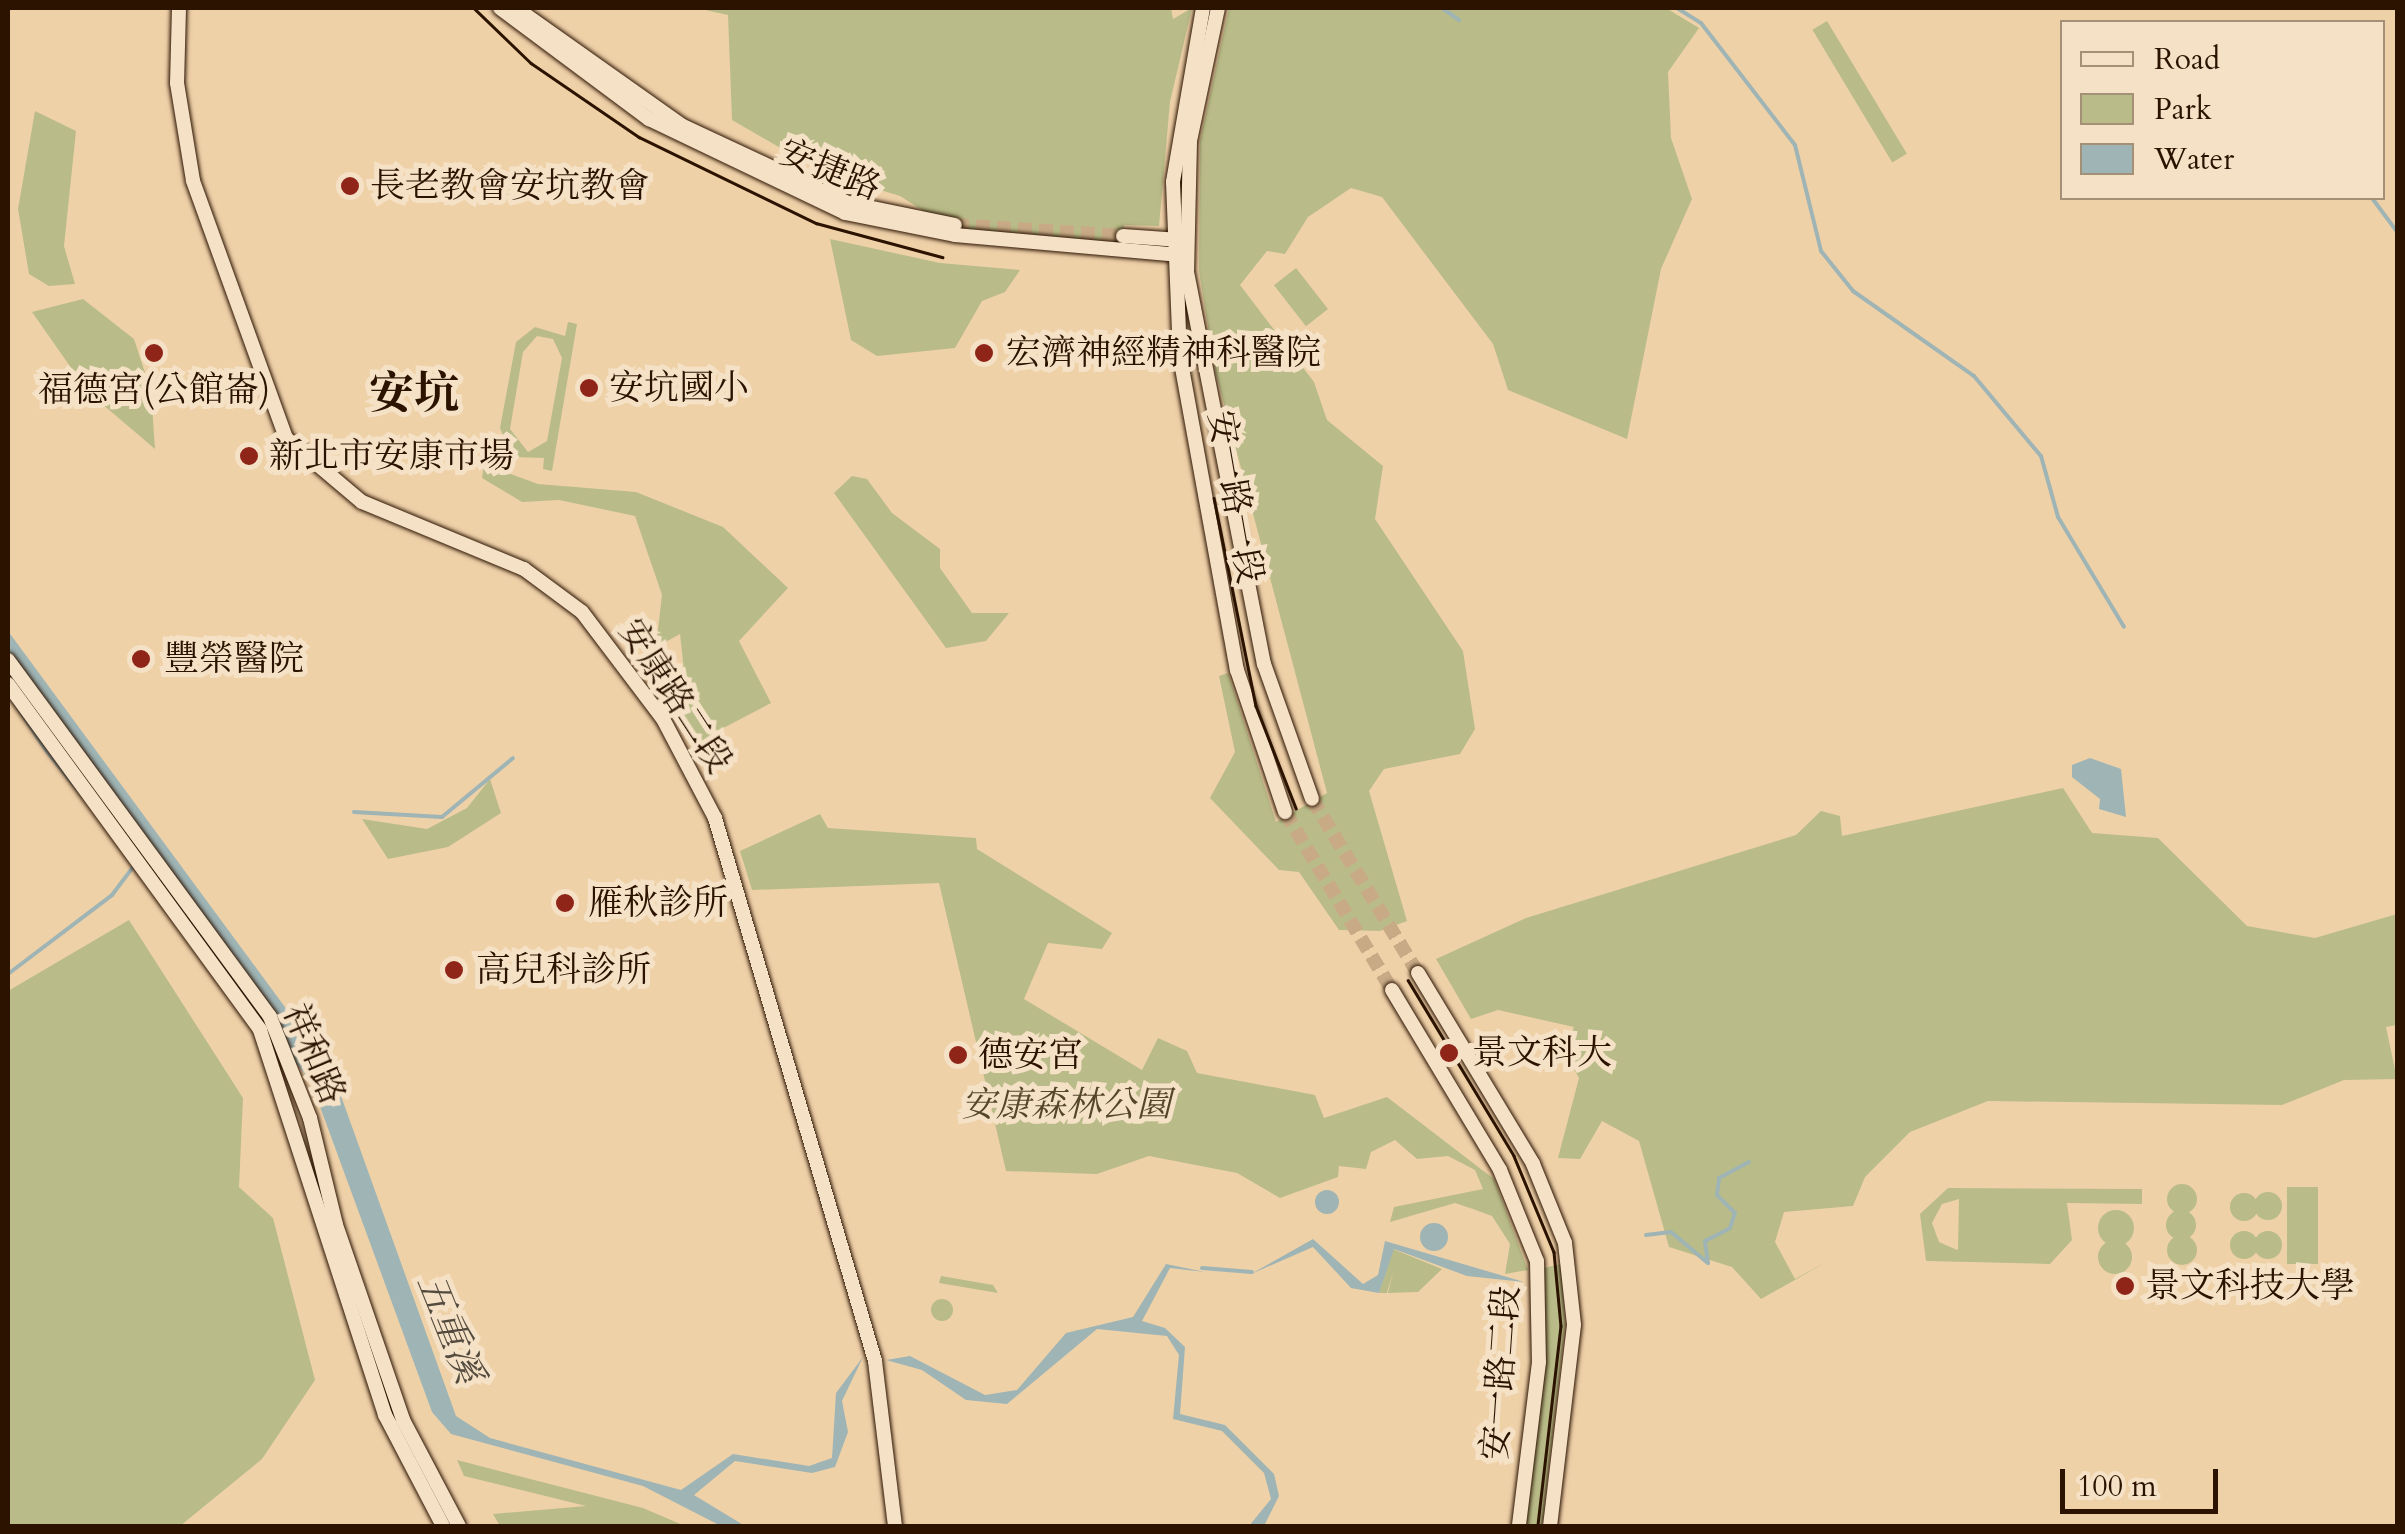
<!DOCTYPE html>
<html>
<head>
<meta charset="utf-8">
<style>
  body { margin:0 }
  #map { position:relative; width:2405px; height:1534px; overflow:hidden; background:#efd1a8; font-family:Cardo,"Noto Serif TC",serif }
  div>[style] { position:absolute }
  [style*='--x'] { left:calc(var(--x)*1px); top:calc(var(--y)*1px); width:calc(var(--w)*1px); rotate:calc(var(--a)*1deg) }
  .green>* { inset:0; background:#b9bc88; transform-origin:0 0 }
  .round { border-radius:50% }
  .water>* { inset:0; background:#9fb4b4 }
  .stream>* { height:4px; margin:-2px; padding:0 2px; transform-origin:2px; border-radius:2px; background:#9fb4b4 }
  .secondary-tunnel>* { height:14px; margin-top:-7px; transform-origin:0; background:repeating-linear-gradient(90deg,#c8ab86 0 14px,transparent 0 21px) }
  .roads { filter:drop-shadow(0 0 2px #2b1300) drop-shadow(0 0 2px #2b1300) }
  .secondary>* { height:14px; margin:-7px; padding:0 7px; transform-origin:7px; border-radius:7px; background:#f5e1c6 }
  .tram>* { height:2.5px; margin:-1.25px; padding:0 1.25px; transform-origin:1.25px; border-radius:1.25px; background:#2b1300 }
  .dots>* { width:28px; height:28px; translate:-50% -50%; box-sizing:border-box; border:5px solid #f5e1c6; border-radius:50% }
  span { translate:-50% -50%; white-space:nowrap; text-align:center; line-height:1.15; -webkit-text-stroke:10px #f5e1c6; paint-order:stroke }
  .street-label { font-size:35px; color:#2b1300 }
  .poi-label { font-size:35px; color:#2b1300 }
  .left { translate:0 -50%; text-align:left }
  .park-label { font-size:35px; color:#564629; font-style:italic }
  .water-label { font-size:38px; color:#544b3f; font-style:italic }
  .district-label { font-size:45px; color:#2b1300; font-weight:700 }
  .frame { position:absolute; inset:0; border:10px solid #2b1300; pointer-events:none }
  .legend { position:absolute; left:2060px; top:20px; width:325px; height:180px; box-sizing:border-box; background:#f5e1c6; border:2px solid #a48f77; margin:0; padding:12px 18px; list-style:none; font-size:30px; color:#2b1300 }
  .legend li { display:flex; align-items:center; gap:20px; height:50px }
  .legend b { width:50px; border:2px solid #a48f77 }
  .scale { position:absolute; left:2060px; top:1469px; width:158px; height:45px; box-sizing:border-box; border:5px solid #2b1300; border-top:0; padding-left:12px; font-size:30px; line-height:35px; white-space:nowrap; color:#2b1300; -webkit-text-stroke:8px #f5e1c6; paint-order:stroke }
</style>
</head>
<body>
<div id="map">
  <div class="green">
    <div style="clip-path:polygon(696px 8px,1171px 8px,1173px 19px,1192px 8px,1170px 102px,1159px 226px,1124px 225px,1122px 243px,955px 231px,900px 196px,822px 172px,732px 120px,728px 15px)"></div>
    <div style="clip-path:polygon(1229px 8px,1666px 8px,1699px 28px,1668px 72px,1671px 138px,1692px 199px,1661px 269px,1627px 439px,1508px 390px,1493px 344px,1382px 197px,1351px 188px,1308px 217px,1285px 254px,1267px 251px,1240px 285px,1314px 382px,1327px 420px,1383px 466px,1375px 519px,1463px 651px,1475px 729px,1460px 754px,1384px 769px,1369px 791px,1407px 921px,1380px 931px,1339px 930px,1299px 872px,1279px 870px,1210px 798px,1235px 752px,1219px 676px,1228px 673px,1276px 822px,1327px 793px,1215px 370px,1199px 271px,1200px 141px)"></div>
    <div style="left:1827px;top:21px;width:155px;height:17px;rotate:59deg"></div>
    <div style="clip-path:polygon(35px 111px,76px 131px,64px 246px,75px 284px,49px 286px,29px 274px,18px 209px)"></div>
    <div style="clip-path:polygon(830px 239px,940px 263px,1020px 270px,1005px 292px,982px 301px,955px 348px,877px 356px,851px 340px)"></div>
    <div style="left:1296px;top:268px;width:52px;height:28px;rotate:52deg"></div>
    <div style="clip-path:polygon(83px 299px,134px 339px,151px 391px,155px 449px,88px 392px,32px 312px)"></div>
    <div style="clip-path:polygon(evenodd,568px 322px,577px 324px,552px 471px,543px 469px,544px 458px,512px 457px,500px 428px,516px 342px,535px 327px,565px 336px,568px 322px,537px 336px,553px 339px,562px 358px,547px 441px,528px 452px,510px 429px,523px 352px,537px 336px)"></div>
    <div style="clip-path:polygon(484px 464px,538px 484px,636px 492px,723px 527px,788px 588px,739px 641px,771px 703px,710px 735px,696px 755px,670px 710px,687px 698px,680px 634px,662px 644px,657px 638px,662px 595px,635px 516px,559px 500px,522px 502px,482px 478px)"></div>
    <div style="clip-path:polygon(852px 476px,867px 479px,892px 513px,940px 549px,940px 568px,972px 613px,1009px 613px,986px 641px,946px 648px,834px 493px)"></div>
    <div style="clip-path:polygon(490px 779px,501px 813px,448px 847px,388px 859px,362px 819px,427px 829px,467px 808px)"></div>
    <div style="clip-path:polygon(2063px 788px,2092px 833px,2158px 838px,2247px 926px,2315px 938px,2397px 914px,2397px 1025px,2386px 1027px,2397px 1079px,2344px 1080px,2282px 1105px,1988px 1101px,1910px 1132px,1865px 1177px,1853px 1206px,1784px 1212px,1775px 1242px,1795px 1279px,1832px 1259px,1761px 1299px,1732px 1267px,1669px 1247px,1639px 1141px,1602px 1121px,1580px 1159px,1558px 1158px,1579px 1078px,1563px 1051px,1574px 1027px,1498px 1010px,1471px 1019px,1436px 959px,1526px 918px,1796px 835px,1821px 811px,1840px 816px,1842px 836px)"></div>
    <div style="clip-path:polygon(820px 814px,828px 828px,976px 838px,977px 849px,1112px 933px,1102px 949px,1048px 943px,1024px 999px,1142px 1070px,1158px 1038px,1187px 1051px,1197px 1073px,1315px 1095px,1324px 1118px,1387px 1097px,1494px 1179px,1528px 1270px,1505px 1274px,1510px 1244px,1492px 1216px,1473px 1209px,1455px 1203px,1390px 1222px,1394px 1207px,1483px 1189px,1475px 1170px,1448px 1156px,1417px 1159px,1395px 1140px,1371px 1152px,1366px 1169px,1339px 1166px,1338px 1177px,1280px 1198px,1237px 1173px,1149px 1156px,1097px 1174px,1006px 1171px,939px 883px,752px 890px,740px 851px)"></div>
    <div style="clip-path:polygon(129px 920px,243px 1098px,239px 1187px,273px 1218px,315px 1380px,262px 1459px,180px 1526px,8px 1526px,8px 991px)"></div>
    <div class="round" style="left:2167px;top:1184px;width:30px;height:30px"></div>
    <div style="left:2287px;top:1187px;width:31px;height:77px"></div>
    <div style="clip-path:polygon(evenodd,1948px 1188px,2142px 1189px,2142px 1204px,2067px 1203px,2072px 1240px,2050px 1264px,1926px 1261px,1920px 1214px,1948px 1188px,1959px 1199px,1958px 1249px,1957px 1250px,1939px 1242px,1932px 1223px,1942px 1204px,1959px 1199px)"></div>
    <div class="round" style="left:2254px;top:1192px;width:28px;height:28px"></div>
    <div class="round" style="left:2230px;top:1193px;width:28px;height:28px"></div>
    <div class="round" style="left:2166px;top:1210px;width:30px;height:30px"></div>
    <div class="round" style="left:2098px;top:1210px;width:36px;height:36px"></div>
    <div class="round" style="left:2230px;top:1231px;width:28px;height:28px"></div>
    <div class="round" style="left:2254px;top:1231px;width:28px;height:28px"></div>
    <div class="round" style="left:2167px;top:1235px;width:30px;height:30px"></div>
    <div class="round" style="left:2098px;top:1240px;width:34px;height:34px"></div>
    <div style="clip-path:polygon(1393px 1249px,1442px 1269px,1418px 1292px,1388px 1293px,1393px 1272px,1387px 1293px,1379px 1293px)"></div>
    <div style="clip-path:polygon(1561px 1264px,1565px 1325px,1542px 1526px,1526px 1526px,1546px 1363px,1544px 1268px)"></div>
    <div style="clip-path:polygon(941px 1276px,993px 1285px,998px 1293px,939px 1283px)"></div>
    <div class="round" style="left:931px;top:1299px;width:22px;height:22px"></div>
    <div style="clip-path:polygon(457px 1460px,643px 1508px,685px 1526px,500px 1526px,493px 1514px,586px 1506px,464px 1476px)"></div>
  </div>
  <div class="water">
    <div style="clip-path:polygon(8px 631px,332px 1071px,456px 1416px,490px 1438px,681px 1490px,733px 1454px,809px 1466px,832px 1458px,836px 1393px,863px 1357px,842px 1401px,848px 1432px,835px 1467px,812px 1473px,735px 1461px,694px 1495px,745px 1526px,721px 1526px,643px 1486px,451px 1434px,432px 1412px,311px 1082px,44px 751px,8px 696px)"></div>
    <div style="clip-path:polygon(2090px 758px,2121px 769px,2126px 817px,2099px 809px,2100px 799px,2072px 777px,2072px 765px)"></div>
    <div class="round" style="left:1315px;top:1190px;width:24px;height:24px"></div>
    <div class="round" style="left:1420px;top:1223px;width:28px;height:28px"></div>
    <div style="clip-path:polygon(1313px 1239px,1363px 1284px,1378px 1275px,1385px 1241px,1524px 1282px,1467px 1276px,1394px 1249px,1379px 1293px,1351px 1288px,1313px 1247px,1251px 1274px)"></div>
    <div style="clip-path:polygon(1166px 1264px,1205px 1272px,1170px 1268px,1142px 1321px,1165px 1328px,1185px 1347px,1180px 1414px,1225px 1425px,1274px 1474px,1279px 1496px,1264px 1526px,1249px 1526px,1271px 1499px,1264px 1473px,1222px 1431px,1173px 1419px,1179px 1355px,1167px 1336px,1097px 1329px,1007px 1404px,966px 1400px,922px 1370px,886px 1360px,910px 1356px,985px 1395px,1017px 1390px,1066px 1333px,1133px 1317px)"></div>
  </div>
  <div class="stream">
    <div style="--x:1442;--y:8;--w:21;--a:35"></div>
    <div style="--x:1677;--y:8;--w:28;--a:32"></div>
    <div style="--x:1701;--y:23;--w:154;--a:52.4"></div>
    <div style="--x:1795;--y:145;--w:109;--a:76.2"></div>
    <div style="--x:1821;--y:251;--w:51;--a:51.3"></div>
    <div style="--x:1853;--y:291;--w:148;--a:35.1"></div>
    <div style="--x:1974;--y:376;--w:104;--a:50.1"></div>
    <div style="--x:2041;--y:456;--w:63;--a:74.4"></div>
    <div style="--x:2058;--y:517;--w:128;--a:59"></div>
    <div style="--x:2372;--y:198;--w:44;--a:53.4"></div>
    <div style="--x:354;--y:812;--w:88;--a:3.3"></div>
    <div style="--x:442;--y:817;--w:92;--a:-39.7"></div>
    <div style="--x:8;--y:974;--w:131;--a:-37.2"></div>
    <div style="--x:112;--y:895;--w:39;--a:-53"></div>
    <div style="--x:1646;--y:1235;--w:25;--a:-7"></div>
    <div style="--x:1671;--y:1232;--w:48;--a:40"></div>
    <div style="--x:1708;--y:1263;--w:22;--a:-98"></div>
    <div style="--x:1705;--y:1241;--w:28;--a:-27"></div>
    <div style="--x:1730;--y:1228;--w:16;--a:-72"></div>
    <div style="--x:1735;--y:1213;--w:25;--a:-135"></div>
    <div style="--x:1717;--y:1195;--w:17;--a:-83"></div>
    <div style="--x:1719;--y:1178;--w:34;--a:-28"></div>
    <div style="--x:1202;--y:1268;--w:50;--a:4.6"></div>
  </div>
  <div class="secondary-tunnel">
    <div style="--x:955;--y:225;--w:168;--a:3.7"></div>
    <div style="--x:1312;--y:799;--w:204;--a:58.7"></div>
    <div style="--x:1285;--y:812;--w:208;--a:59"></div>
  </div>
  <div class="roads">
    <div class="secondary">
      <div style="--x:179;--y:8;--w:75;--a:91.5"></div>
      <div style="--x:177;--y:83;--w:99;--a:80.7"></div>
      <div style="--x:193;--y:181;--w:273;--a:70.1"></div>
      <div style="--x:286;--y:438;--w:99;--a:40.1"></div>
      <div style="--x:362;--y:502;--w:175;--a:22.5"></div>
      <div style="--x:524;--y:569;--w:72;--a:36.6"></div>
      <div style="--x:582;--y:612;--w:134;--a:52.9"></div>
      <div style="--x:663;--y:719;--w:112;--a:62.3"></div>
      <div style="--x:715;--y:818;--w:566;--a:73.58"></div>
      <div style="--x:875;--y:1361;--w:166;--a:83.1"></div>
      <div style="--x:500;--y:8;--w:186;--a:36.7"></div>
      <div style="--x:649;--y:119;--w:217;--a:25.6"></div>
      <div style="--x:845;--y:213;--w:112;--a:11.3"></div>
      <div style="--x:955;--y:235;--w:223;--a:5.1"></div>
      <div style="--x:516;--y:8;--w:202;--a:35.3"></div>
      <div style="--x:681;--y:125;--w:184;--a:25"></div>
      <div style="--x:848;--y:203;--w:109;--a:11.6"></div>
      <div style="--x:1203;--y:8;--w:177;--a:99.8"></div>
      <div style="--x:1173;--y:182;--w:175;--a:87.7"></div>
      <div style="--x:1180;--y:357;--w:318;--a:79.7"></div>
      <div style="--x:1237;--y:670;--w:150;--a:71.3"></div>
      <div style="--x:1218;--y:8;--w:136;--a:101.9"></div>
      <div style="--x:1190;--y:141;--w:131;--a:91.3"></div>
      <div style="--x:1187;--y:272;--w:399;--a:78.9"></div>
      <div style="--x:1264;--y:664;--w:143;--a:70.4"></div>
      <div style="--x:1123;--y:236;--w:57;--a:4"></div>
      <div style="--x:8;--y:660;--w:443;--a:53.7"></div>
      <div style="--x:270;--y:1017;--w:109;--a:68.4"></div>
      <div style="--x:310;--y:1118;--w:110;--a:76.3"></div>
      <div style="--x:336;--y:1225;--w:206;--a:71"></div>
      <div style="--x:403;--y:1420;--w:120;--a:62.2"></div>
      <div style="--x:8;--y:684;--w:428;--a:53.9"></div>
      <div style="--x:260;--y:1030;--w:405;--a:72"></div>
      <div style="--x:385;--y:1415;--w:125;--a:62.4"></div>
      <div style="--x:1418;--y:973;--w:223;--a:58.9"></div>
      <div style="--x:1533;--y:1164;--w:85;--a:67.9"></div>
      <div style="--x:1565;--y:1243;--w:82;--a:83.7"></div>
      <div style="--x:1574;--y:1325;--w:202;--a:96.8"></div>
      <div style="--x:1392;--y:990;--w:210;--a:59"></div>
      <div style="--x:1500;--y:1170;--w:98;--a:67.9"></div>
      <div style="--x:1537;--y:1261;--w:101;--a:88.9"></div>
      <div style="--x:1539;--y:1362;--w:165;--a:97"></div>
    </div>
  </div>
  <div class="tram">
    <div style="--x:474;--y:8;--w:79;--a:44"></div>
    <div style="--x:531;--y:63;--w:131;--a:34.4"></div>
    <div style="--x:639;--y:137;--w:197;--a:25.9"></div>
    <div style="--x:816;--y:223;--w:131;--a:15.1"></div>
    <div style="--x:1214;--y:498;--w:212;--a:78.6"></div>
    <div style="--x:1256;--y:706;--w:110;--a:68.6"></div>
    <div style="--x:1408;--y:980;--w:205;--a:58.9"></div>
    <div style="--x:1514;--y:1156;--w:104;--a:67.4"></div>
    <div style="--x:1554;--y:1252;--w:74;--a:84.6"></div>
    <div style="--x:1561;--y:1326;--w:201;--a:96.6"></div>
  </div>
  <div class="dots">
    <div style="left:350px;top:186px;background:#8f2418"></div>
    <div style="left:154px;top:353px;background:#8f2418"></div>
    <div style="left:984px;top:353px;background:#8f2418"></div>
    <div style="left:589px;top:388px;background:#8f2418"></div>
    <div style="left:249px;top:456px;background:#8f2418"></div>
    <div style="left:141px;top:659px;background:#8f2418"></div>
    <div style="left:565px;top:903px;background:#8f2418"></div>
    <div style="left:454px;top:970px;background:#8f2418"></div>
    <div style="left:1449px;top:1053px;background:#8f2418"></div>
    <div style="left:958px;top:1055px;background:#8f2418"></div>
    <div style="left:2125px;top:1286px;background:#8f2418"></div>
  </div>
  <div class="street-label">
    <span style="left:830px;top:170px;rotate:22deg">安捷路</span>
    <span style="left:1235px;top:497px;rotate:80deg">安一路一段</span>
    <span style="left:675px;top:696px;rotate:57deg">安康路二段</span>
    <span style="left:314px;top:1054px;rotate:67deg">祥和路</span>
    <span style="left:1501px;top:1373px;rotate:-86deg">安一路二段</span>
  </div>
  <div class="poi-label">
    <span class="left" style="left:370px;top:186px">長老教會安坑教會</span>
    <span class="left" style="left:1006px;top:353px">宏濟神經精神科醫院</span>
    <span class="left" style="left:609px;top:388px">安坑國小</span>
    <span style="left:154px;top:390px">福德宮(公館崙)</span>
    <span class="left" style="left:269px;top:456px">新北市安康市場</span>
    <span class="left" style="left:164px;top:659px">豐榮醫院</span>
    <span class="left" style="left:588px;top:903px">雁秋診所</span>
    <span class="left" style="left:476px;top:970px">高兒科診所</span>
    <span class="left" style="left:1472px;top:1053px">景文科大</span>
    <span class="left" style="left:978px;top:1055px">德安宮</span>
    <span class="left" style="left:2145px;top:1286px">景文科技大學</span>
  </div>
  <div class="park-label">
    <span style="left:1066px;top:1105px">安康森林公園</span>
  </div>
  <div class="water-label">
    <span style="left:449px;top:1329px;rotate:68deg">五重溪</span>
  </div>
  <div class="district-label">
    <span style="left:414px;top:394px">安坑</span>
  </div>
  <div class="frame"></div>
  <ul class="legend">
  <li><b style="height:12px;background:#f5e1c6"></b>Road</li>
  <li><b style="height:28px;background:#b9bc88"></b>Park</li>
  <li><b style="height:28px;background:#9fb4b4"></b>Water</li>
  </ul>
  <div class="scale">100 m</div>
</div>
</body>
</html>
